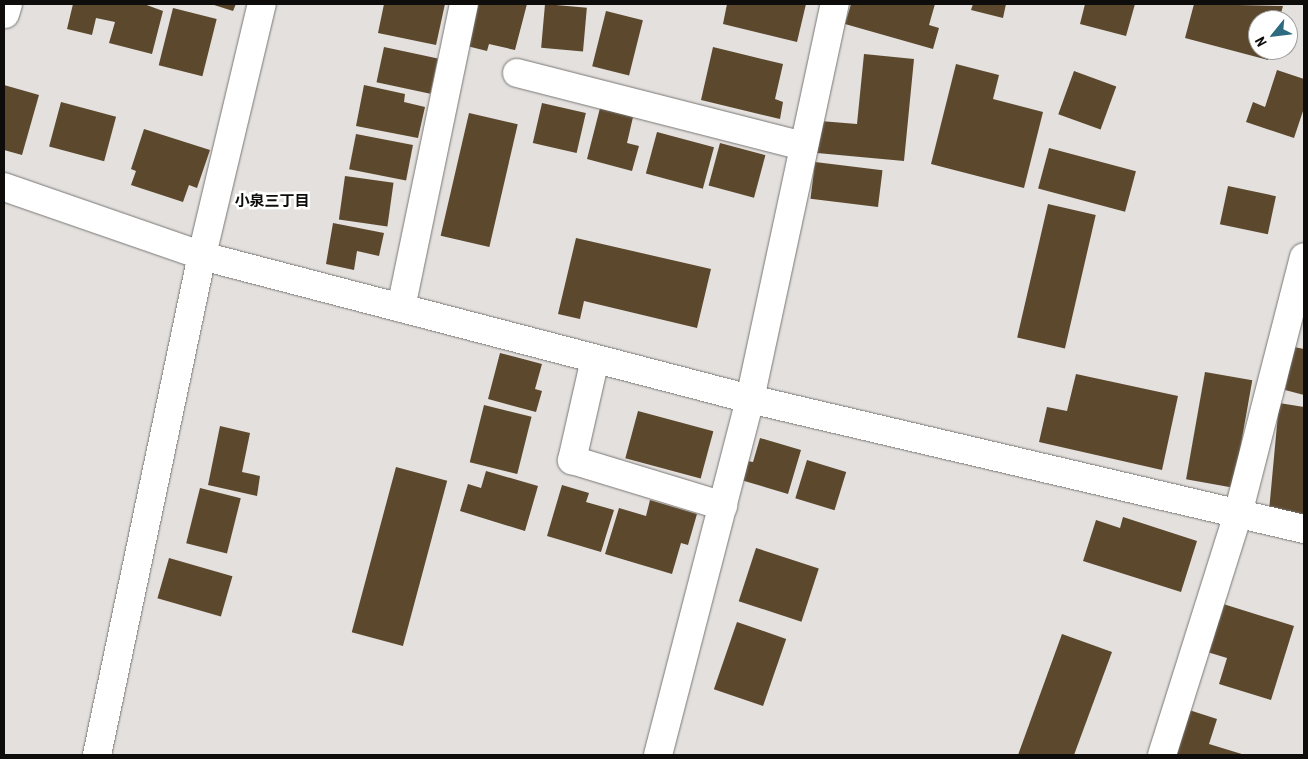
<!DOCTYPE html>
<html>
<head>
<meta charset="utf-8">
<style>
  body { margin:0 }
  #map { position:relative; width:1308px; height:759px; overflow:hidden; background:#e3e0de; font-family:"Roboto Condensed","Noto Sans JP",sans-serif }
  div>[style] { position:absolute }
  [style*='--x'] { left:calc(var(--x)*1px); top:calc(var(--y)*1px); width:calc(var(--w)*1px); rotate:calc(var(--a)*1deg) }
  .building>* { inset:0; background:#5c482d; transform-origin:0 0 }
  .roads { filter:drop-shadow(0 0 1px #797774) drop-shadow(0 0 1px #797774) }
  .street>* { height:28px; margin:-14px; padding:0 14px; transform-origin:14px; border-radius:14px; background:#fff }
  span { translate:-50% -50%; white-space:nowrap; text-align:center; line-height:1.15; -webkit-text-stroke:5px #fff; paint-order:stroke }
  .neighbourhood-label { font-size:15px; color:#0e0d0c; font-weight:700 }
  .frame { position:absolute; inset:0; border:5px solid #0e0d0c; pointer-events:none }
  .north { position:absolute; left:1248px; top:10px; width:50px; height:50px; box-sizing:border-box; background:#fff; border:1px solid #9f9e9e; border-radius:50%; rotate:241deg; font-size:14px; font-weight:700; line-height:20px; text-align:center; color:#0e0d0c }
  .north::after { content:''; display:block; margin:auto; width:18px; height:22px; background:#2d6b81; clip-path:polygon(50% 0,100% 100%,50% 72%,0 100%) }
</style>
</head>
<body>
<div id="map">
  <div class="building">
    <div style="clip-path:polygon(73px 4px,144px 4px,163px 11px,152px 54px,109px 43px,115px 22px,96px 18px,92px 35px,67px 29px)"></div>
    <div style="clip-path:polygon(211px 4px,236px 4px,233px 11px)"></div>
    <div style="clip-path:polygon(384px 4px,445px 4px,436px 45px,378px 33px)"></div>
    <div style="clip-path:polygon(478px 4px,527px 4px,515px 50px,489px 44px,487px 51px,467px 46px)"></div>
    <div style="left:545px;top:4px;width:42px;height:44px;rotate:5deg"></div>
    <div style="clip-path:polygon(727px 4px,806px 4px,797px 42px,723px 24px)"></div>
    <div style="clip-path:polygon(851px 4px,935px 4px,929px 25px,939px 28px,933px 49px,845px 24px)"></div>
    <div style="clip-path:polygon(973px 4px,1006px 4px,1003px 18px,971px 10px)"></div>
    <div style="clip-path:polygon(1085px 4px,1135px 4px,1126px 36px,1080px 24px)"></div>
    <div style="clip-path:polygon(1194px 4px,1283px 6px,1279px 20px,1258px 20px,1258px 50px,1271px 50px,1268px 60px,1185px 38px)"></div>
    <div style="left:173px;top:8px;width:45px;height:59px;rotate:14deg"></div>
    <div style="left:606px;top:11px;width:38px;height:57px;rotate:14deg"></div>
    <div style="left:384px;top:47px;width:55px;height:36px;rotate:12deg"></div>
    <div style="clip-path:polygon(713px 47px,783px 64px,775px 99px,783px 102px,780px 119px,701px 100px)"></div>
    <div style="clip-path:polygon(864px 54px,914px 59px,904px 161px,817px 153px,820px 121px,857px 124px)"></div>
    <div style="clip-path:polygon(956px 64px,999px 75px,993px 99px,1043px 112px,1024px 188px,931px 164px)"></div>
    <div style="clip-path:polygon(1277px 70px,1304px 79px,1304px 108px,1294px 138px,1246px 122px,1253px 102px,1265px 107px)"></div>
    <div style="left:1074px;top:71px;width:45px;height:46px;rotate:20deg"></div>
    <div style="clip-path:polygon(4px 85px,39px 95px,22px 155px,4px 150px)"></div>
    <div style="clip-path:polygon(364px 85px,405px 94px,404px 102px,425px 107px,418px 138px,356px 126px)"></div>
    <div style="left:61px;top:102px;width:57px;height:46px;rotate:15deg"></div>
    <div style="left:542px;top:103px;width:45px;height:41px;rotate:13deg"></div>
    <div style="clip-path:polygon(600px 108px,633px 117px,627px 143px,639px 146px,632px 171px,587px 159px)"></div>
    <div style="left:469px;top:113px;width:50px;height:126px;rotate:13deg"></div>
    <div style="clip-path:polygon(144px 129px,210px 150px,197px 188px,189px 185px,183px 202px,131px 185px,136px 171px,131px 169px)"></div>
    <div style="left:657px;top:132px;width:59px;height:43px;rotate:15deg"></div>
    <div style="left:356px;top:134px;width:58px;height:36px;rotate:11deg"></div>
    <div style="left:720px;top:143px;width:47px;height:44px;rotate:15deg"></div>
    <div style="left:1049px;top:148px;width:90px;height:42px;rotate:15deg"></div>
    <div style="left:815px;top:162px;width:68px;height:37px;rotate:7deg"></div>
    <div style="left:345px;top:176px;width:49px;height:44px;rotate:8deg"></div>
    <div style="left:1228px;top:186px;width:49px;height:39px;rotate:12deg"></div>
    <div style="left:1048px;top:204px;width:49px;height:137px;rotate:13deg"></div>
    <div style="clip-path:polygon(333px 223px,384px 233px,379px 256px,357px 251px,354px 270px,326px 264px)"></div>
    <div style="clip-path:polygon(576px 238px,711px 269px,697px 328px,584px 301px,580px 319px,558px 314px)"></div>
    <div style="clip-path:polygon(1294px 347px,1304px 349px,1304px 395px,1285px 390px)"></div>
    <div style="clip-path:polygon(500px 353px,542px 364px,535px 389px,542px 391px,536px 412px,488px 399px)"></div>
    <div style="left:1205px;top:372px;width:48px;height:109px;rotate:10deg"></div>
    <div style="clip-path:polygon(1076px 374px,1178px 396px,1162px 470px,1039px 442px,1047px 407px,1067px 411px)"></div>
    <div style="clip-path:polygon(1279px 403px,1304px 407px,1304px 515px,1269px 511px)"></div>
    <div style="left:484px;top:405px;width:49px;height:59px;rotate:14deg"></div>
    <div style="left:638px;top:411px;width:78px;height:49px;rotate:15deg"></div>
    <div style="clip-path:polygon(220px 426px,250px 433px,242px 472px,260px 476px,257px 496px,208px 485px)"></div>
    <div style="clip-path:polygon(760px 438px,801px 450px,788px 494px,741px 480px,747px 461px,753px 462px)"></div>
    <div style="left:807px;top:460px;width:41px;height:40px;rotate:17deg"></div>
    <div style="left:396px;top:467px;width:53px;height:171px;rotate:15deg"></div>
    <div style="clip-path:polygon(486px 471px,538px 486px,525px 531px,460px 511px,468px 484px,481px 488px)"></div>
    <div style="clip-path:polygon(562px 485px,589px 493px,586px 502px,614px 510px,601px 552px,547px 536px)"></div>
    <div style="left:200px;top:488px;width:42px;height:57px;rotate:14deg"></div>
    <div style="clip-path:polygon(650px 500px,697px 514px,688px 545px,681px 543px,672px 574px,605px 554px,619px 508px,646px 516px)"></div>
    <div style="clip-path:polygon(1123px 517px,1197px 541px,1181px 592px,1083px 561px,1096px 520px,1120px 528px)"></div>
    <div style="left:756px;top:548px;width:66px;height:56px;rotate:18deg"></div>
    <div style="left:169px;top:558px;width:66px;height:42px;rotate:16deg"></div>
    <div style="clip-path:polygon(1220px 603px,1294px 626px,1271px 700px,1219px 684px,1227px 658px,1204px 651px)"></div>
    <div style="left:737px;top:622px;width:52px;height:71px;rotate:19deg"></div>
    <div style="clip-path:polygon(1062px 634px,1112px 652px,1074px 755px,1018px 755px)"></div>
    <div style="clip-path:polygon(1186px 709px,1217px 719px,1209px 744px,1245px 755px,1173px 755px)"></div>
  </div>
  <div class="roads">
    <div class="street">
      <div style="--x:5;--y:14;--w:10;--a:-73"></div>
      <div style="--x:517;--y:73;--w:296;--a:14.3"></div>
      <div style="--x:4;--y:187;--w:214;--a:19.1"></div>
      <div style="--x:206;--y:257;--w:562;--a:14.63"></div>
      <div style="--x:750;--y:399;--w:569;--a:13.21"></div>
      <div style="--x:401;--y:308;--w:310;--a:-78.3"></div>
      <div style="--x:595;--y:359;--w:104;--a:102.8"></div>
      <div style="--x:572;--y:460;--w:158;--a:16.9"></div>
      <div style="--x:97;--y:755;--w:511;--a:-78.14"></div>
      <div style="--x:202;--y:255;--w:258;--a:-76.6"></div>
      <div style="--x:658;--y:755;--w:368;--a:-75.5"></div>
      <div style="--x:750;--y:399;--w:404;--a:-77.9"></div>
      <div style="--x:1162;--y:755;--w:253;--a:-72.5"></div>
      <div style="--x:1238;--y:514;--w:265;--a:-75.6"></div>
    </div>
  </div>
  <div class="neighbourhood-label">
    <span style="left:272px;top:202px">小泉三丁目</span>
  </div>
  <div class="frame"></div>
  <div class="north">N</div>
</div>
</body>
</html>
